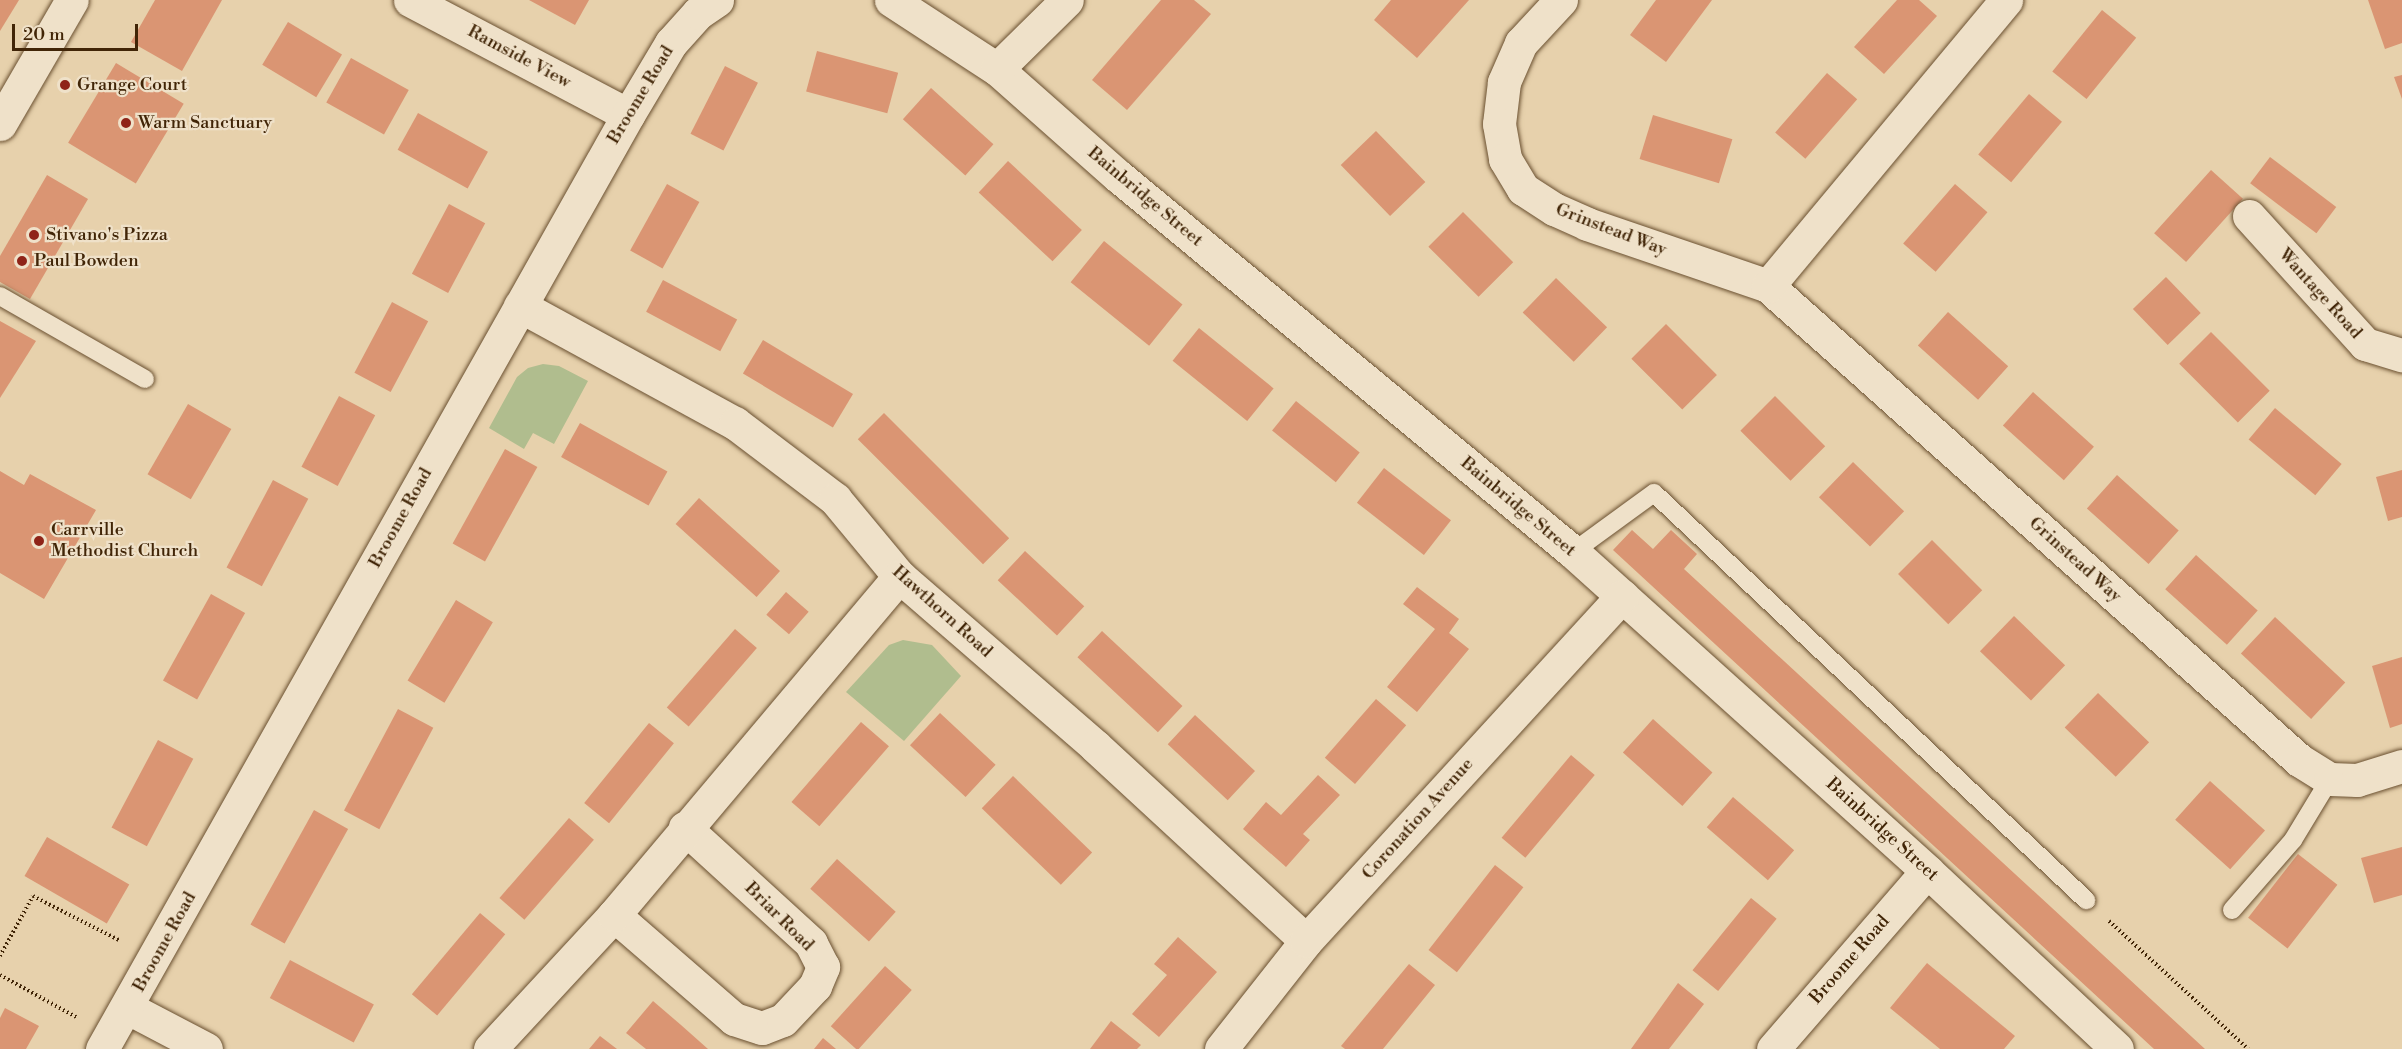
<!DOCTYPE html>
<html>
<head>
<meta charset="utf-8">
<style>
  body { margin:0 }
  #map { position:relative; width:2402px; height:1049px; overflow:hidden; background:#e7d1ac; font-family:"Libre Bodoni",serif }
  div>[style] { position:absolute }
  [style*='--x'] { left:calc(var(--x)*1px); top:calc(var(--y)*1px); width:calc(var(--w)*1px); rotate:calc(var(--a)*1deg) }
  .green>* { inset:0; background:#b0bd8e }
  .building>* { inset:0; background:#da9573; transform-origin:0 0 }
  .path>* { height:4px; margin-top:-2px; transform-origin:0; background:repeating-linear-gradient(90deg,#412507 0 1.5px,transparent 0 4.5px) }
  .roads { filter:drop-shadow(0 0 2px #6a5030) drop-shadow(0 0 2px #6a5030) }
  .service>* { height:18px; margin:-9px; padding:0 9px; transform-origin:9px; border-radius:9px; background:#efe1c9 }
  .minor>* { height:33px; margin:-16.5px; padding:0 16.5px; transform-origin:16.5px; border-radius:16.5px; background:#efe1c9 }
  .tertiary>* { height:33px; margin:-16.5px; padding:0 16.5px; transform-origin:16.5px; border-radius:16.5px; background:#efe1c9 }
  .dots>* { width:16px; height:16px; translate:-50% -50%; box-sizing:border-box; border:3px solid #efe1c9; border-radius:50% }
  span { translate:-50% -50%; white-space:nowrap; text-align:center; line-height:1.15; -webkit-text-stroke:4.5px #efe1c9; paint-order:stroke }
  .street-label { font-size:18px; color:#412507 }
  .poi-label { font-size:18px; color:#412507 }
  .left { translate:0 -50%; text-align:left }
  .scale { position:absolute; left:12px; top:24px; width:126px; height:27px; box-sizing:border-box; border:3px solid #412507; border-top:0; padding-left:8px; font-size:18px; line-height:21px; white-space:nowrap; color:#412507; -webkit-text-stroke:4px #efe1c9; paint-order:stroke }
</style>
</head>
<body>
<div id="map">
  <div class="green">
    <div style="clip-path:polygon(543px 364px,559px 366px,588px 381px,554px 444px,533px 433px,524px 449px,489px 428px,517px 377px,528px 368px)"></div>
    <div style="clip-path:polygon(903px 640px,932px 645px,961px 676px,904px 741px,846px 692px,889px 645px)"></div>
  </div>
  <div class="building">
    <div style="clip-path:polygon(0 0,19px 0,0 31px)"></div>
    <div style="clip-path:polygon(155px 0,222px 0,182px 71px,131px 42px)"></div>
    <div style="clip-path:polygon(529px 0,589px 0,575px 25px)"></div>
    <div style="clip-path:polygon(1161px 0,1194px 0,1211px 14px,1127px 110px,1092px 80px)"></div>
    <div style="clip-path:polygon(1391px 0,1469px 0,1417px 58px,1374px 20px)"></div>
    <div style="clip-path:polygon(1712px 0,1666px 62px,1630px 35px,1656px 0)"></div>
    <div style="clip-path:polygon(1897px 0,1919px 0,1937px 16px,1884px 74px,1854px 47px)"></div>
    <div style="clip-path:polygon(2368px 0,2402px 0,2402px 43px,2385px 49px)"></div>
    <div style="left:2102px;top:10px;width:44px;height:79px;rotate:39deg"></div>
    <div style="left:288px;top:22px;width:63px;height:50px;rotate:31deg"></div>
    <div style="left:817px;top:51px;width:84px;height:42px;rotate:15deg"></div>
    <div style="left:351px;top:58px;width:66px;height:51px;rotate:29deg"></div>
    <div style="left:116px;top:63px;width:79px;height:93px;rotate:31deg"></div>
    <div style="left:725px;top:66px;width:37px;height:76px;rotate:27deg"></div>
    <div style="left:1827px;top:73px;width:40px;height:79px;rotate:41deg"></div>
    <div style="clip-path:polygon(2402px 75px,2402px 99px,2394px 77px)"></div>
    <div style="left:931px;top:88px;width:84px;height:42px;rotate:42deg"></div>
    <div style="left:2029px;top:94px;width:43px;height:79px;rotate:40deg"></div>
    <div style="left:418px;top:113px;width:80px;height:42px;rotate:29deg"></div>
    <div style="left:1653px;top:115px;width:83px;height:46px;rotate:17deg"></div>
    <div style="left:1376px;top:131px;width:71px;height:49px;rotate:46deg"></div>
    <div style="left:2270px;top:157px;width:83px;height:33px;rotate:37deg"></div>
    <div style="left:1008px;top:161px;width:101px;height:43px;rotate:43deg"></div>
    <div style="left:2211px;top:170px;width:43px;height:85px;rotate:42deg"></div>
    <div style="clip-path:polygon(47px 175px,88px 199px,30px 299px,0 282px,0 256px)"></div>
    <div style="left:667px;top:184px;width:37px;height:76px;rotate:29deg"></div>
    <div style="left:1955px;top:184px;width:43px;height:79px;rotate:41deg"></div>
    <div style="left:449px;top:204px;width:41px;height:79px;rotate:28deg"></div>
    <div style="left:1463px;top:212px;width:71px;height:49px;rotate:45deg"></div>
    <div style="left:1104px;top:241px;width:101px;height:53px;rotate:39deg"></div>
    <div style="left:2166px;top:277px;width:50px;height:46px;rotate:46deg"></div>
    <div style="left:1556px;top:278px;width:71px;height:48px;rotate:44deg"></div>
    <div style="left:663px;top:280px;width:84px;height:36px;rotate:28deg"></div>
    <div style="left:392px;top:302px;width:41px;height:80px;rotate:28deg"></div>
    <div style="left:1948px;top:312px;width:81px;height:45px;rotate:42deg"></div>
    <div style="clip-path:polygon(0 321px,36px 341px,0 398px)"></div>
    <div style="left:1666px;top:324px;width:72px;height:49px;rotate:45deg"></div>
    <div style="left:1199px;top:328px;width:96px;height:42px;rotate:39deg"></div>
    <div style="left:2211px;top:332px;width:83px;height:45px;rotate:45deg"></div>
    <div style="left:763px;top:340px;width:105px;height:39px;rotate:31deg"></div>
    <div style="left:2033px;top:392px;width:82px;height:45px;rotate:42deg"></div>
    <div style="left:339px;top:396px;width:41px;height:80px;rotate:28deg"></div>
    <div style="left:1775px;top:396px;width:71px;height:49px;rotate:45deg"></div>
    <div style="left:1296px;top:401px;width:82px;height:38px;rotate:39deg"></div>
    <div style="left:188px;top:404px;width:50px;height:81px;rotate:30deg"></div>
    <div style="left:2275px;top:408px;width:87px;height:41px;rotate:40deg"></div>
    <div style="left:884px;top:413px;width:177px;height:37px;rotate:45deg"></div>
    <div style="left:580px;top:423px;width:100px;height:39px;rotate:29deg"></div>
    <div style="left:505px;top:449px;width:37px;height:108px;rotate:29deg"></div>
    <div style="left:1853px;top:462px;width:71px;height:49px;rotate:44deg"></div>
    <div style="left:1384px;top:468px;width:85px;height:44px;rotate:38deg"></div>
    <div style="clip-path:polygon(2402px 470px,2402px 517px,2388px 521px,2376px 477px)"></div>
    <div style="clip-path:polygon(0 471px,24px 485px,30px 474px,96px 510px,44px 599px,0 573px)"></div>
    <div style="left:2117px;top:475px;width:83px;height:45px;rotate:42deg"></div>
    <div style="left:273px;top:480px;width:40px;height:99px;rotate:28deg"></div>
    <div style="left:699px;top:498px;width:109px;height:35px;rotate:42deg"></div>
    <div style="clip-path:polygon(1632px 530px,1653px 549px,1671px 530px,1697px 554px,1684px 569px,2205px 1049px,2154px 1049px,1613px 550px)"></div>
    <div style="left:1932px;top:540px;width:71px;height:48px;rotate:45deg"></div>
    <div style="left:1025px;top:551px;width:81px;height:40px;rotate:43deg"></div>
    <div style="left:2196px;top:555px;width:83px;height:46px;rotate:42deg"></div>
    <div style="clip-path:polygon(1417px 587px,1459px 619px,1449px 633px,1469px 649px,1417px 712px,1387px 687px,1435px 629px,1403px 604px)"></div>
    <div style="left:786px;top:592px;width:30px;height:30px;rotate:41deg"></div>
    <div style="left:211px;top:594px;width:39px;height:99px;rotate:29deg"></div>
    <div style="left:456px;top:600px;width:43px;height:94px;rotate:31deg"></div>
    <div style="left:2014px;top:616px;width:71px;height:49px;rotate:44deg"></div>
    <div style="left:2275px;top:617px;width:96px;height:50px;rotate:43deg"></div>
    <div style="left:735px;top:629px;width:29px;height:104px;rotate:41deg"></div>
    <div style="left:1102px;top:631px;width:110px;height:36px;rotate:43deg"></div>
    <div style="clip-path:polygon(2402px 657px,2402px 724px,2390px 728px,2372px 666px)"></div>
    <div style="left:2098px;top:693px;width:71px;height:48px;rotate:44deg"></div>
    <div style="left:1376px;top:699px;width:40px;height:78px;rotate:41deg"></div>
    <div style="left:398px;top:709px;width:40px;height:115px;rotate:28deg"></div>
    <div style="left:940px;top:713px;width:76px;height:44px;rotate:43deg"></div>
    <div style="left:1195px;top:715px;width:82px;height:40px;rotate:43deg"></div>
    <div style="left:1653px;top:719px;width:80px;height:45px;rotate:42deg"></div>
    <div style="left:861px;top:722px;width:37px;height:106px;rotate:41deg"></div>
    <div style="left:649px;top:723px;width:32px;height:103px;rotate:39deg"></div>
    <div style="left:158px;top:740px;width:40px;height:99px;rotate:28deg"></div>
    <div style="left:1571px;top:755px;width:31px;height:108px;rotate:40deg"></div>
    <div style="clip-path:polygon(1318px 775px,1340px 795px,1303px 834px,1310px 840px,1286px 867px,1243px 829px,1266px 802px,1281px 815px)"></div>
    <div style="left:1013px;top:776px;width:110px;height:45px;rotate:44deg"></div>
    <div style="left:2210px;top:781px;width:74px;height:52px;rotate:42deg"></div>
    <div style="left:1733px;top:797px;width:81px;height:40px;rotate:41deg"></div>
    <div style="left:314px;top:810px;width:39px;height:131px;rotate:29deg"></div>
    <div style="left:569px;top:818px;width:33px;height:106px;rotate:41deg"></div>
    <div style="left:47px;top:837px;width:95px;height:45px;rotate:30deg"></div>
    <div style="clip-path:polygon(2402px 847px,2402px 895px,2374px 903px,2361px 858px)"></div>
    <div style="left:2298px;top:854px;width:50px;height:81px;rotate:38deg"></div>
    <div style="left:837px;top:859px;width:79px;height:40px;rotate:42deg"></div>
    <div style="left:1495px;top:865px;width:36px;height:108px;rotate:38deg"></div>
    <div style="left:1751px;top:898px;width:33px;height:93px;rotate:39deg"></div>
    <div style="left:480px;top:913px;width:33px;height:106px;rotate:40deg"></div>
    <div style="clip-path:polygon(1178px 937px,1217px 972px,1159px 1037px,1132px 1014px,1167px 975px,1154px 964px)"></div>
    <div style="left:290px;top:960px;width:95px;height:43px;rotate:28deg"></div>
    <div style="clip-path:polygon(1927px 963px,2015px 1036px,2004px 1049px,1940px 1049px,1890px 1008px)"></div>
    <div style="clip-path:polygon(1409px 964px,1435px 985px,1383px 1049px,1345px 1049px,1341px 1046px)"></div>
    <div style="left:885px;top:966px;width:36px;height:81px;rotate:42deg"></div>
    <div style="clip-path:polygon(1678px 983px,1704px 1004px,1669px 1049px,1631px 1049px)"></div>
    <div style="clip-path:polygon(653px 1001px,681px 1025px,708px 1049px,646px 1049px,626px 1033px)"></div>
    <div style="clip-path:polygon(5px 1008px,39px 1026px,26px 1049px,0 1049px,0 1018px)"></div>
    <div style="clip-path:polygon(1111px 1021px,1141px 1045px,1137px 1049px,1090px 1049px)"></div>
    <div style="clip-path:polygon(600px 1036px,617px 1049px,589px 1049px)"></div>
    <div style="clip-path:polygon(823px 1038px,836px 1049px,814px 1049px)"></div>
  </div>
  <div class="path">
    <div style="--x:2109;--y:921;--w:189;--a:42.6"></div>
    <div style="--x:0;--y:956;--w:68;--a:-61.2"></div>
    <div style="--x:33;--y:896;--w:97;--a:27.1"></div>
    <div style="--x:0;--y:975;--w:87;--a:28.9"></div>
  </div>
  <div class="roads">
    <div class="service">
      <div style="--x:0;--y:296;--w:167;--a:29.8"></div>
      <div style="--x:1573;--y:552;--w:100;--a:-36.1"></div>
      <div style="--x:1654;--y:493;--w:594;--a:43.29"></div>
      <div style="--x:2232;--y:910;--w:93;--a:-48.9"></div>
      <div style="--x:2293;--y:840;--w:71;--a:-58.8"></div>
    </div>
    <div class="minor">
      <div style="--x:410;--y:0;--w:246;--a:27.8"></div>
      <div style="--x:891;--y:0;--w:126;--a:33.1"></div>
      <div style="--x:997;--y:69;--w:162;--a:41.5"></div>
      <div style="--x:1118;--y:176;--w:590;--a:39.57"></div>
      <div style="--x:1573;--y:552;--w:477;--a:42"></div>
      <div style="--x:1927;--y:871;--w:260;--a:43.1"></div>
      <div style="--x:1561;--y:0;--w:59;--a:132.9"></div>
      <div style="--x:1521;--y:43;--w:43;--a:113.6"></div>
      <div style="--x:1504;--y:82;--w:42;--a:96.8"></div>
      <div style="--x:1499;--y:124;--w:36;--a:80"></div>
      <div style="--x:1505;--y:159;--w:35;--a:59"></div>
      <div style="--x:1523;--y:189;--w:37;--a:33"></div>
      <div style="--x:1554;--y:209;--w:36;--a:24"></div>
      <div style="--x:1587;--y:224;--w:191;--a:18.9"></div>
      <div style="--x:1768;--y:286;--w:712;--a:41.75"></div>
      <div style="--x:2299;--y:760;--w:36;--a:32"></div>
      <div style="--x:2330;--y:779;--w:27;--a:2"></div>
      <div style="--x:2357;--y:780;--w:47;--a:-17.3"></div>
      <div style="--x:997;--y:69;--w:98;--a:-44.6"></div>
      <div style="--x:2249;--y:216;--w:173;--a:47.8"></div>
      <div style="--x:2365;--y:344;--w:39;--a:17"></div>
      <div style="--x:1768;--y:286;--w:372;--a:-50.2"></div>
      <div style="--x:520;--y:306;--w:245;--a:28.6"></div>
      <div style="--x:735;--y:423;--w:126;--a:37.2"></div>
      <div style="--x:835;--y:499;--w:100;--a:50.3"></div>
      <div style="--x:899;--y:576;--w:259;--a:40.9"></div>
      <div style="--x:1095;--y:746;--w:287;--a:42.7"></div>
      <div style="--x:614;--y:915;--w:159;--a:40.9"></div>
      <div style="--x:734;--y:1019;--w:29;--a:18"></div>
      <div style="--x:762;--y:1028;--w:22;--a:-21"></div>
      <div style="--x:783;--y:1020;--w:47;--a:-46.7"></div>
      <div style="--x:815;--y:986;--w:21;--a:-67"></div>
      <div style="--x:823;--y:967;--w:27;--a:-117"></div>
      <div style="--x:811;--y:943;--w:171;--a:-137.6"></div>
      <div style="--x:128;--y:1008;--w:88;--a:27.7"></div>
      <div style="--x:102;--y:1049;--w:1072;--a:-60.61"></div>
      <div style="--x:628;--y:115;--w:84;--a:-59.2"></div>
      <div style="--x:671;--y:43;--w:40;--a:-48"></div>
      <div style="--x:698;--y:13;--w:23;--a:-34"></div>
      <div style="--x:490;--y:1049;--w:183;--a:-47.2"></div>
      <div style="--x:614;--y:915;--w:443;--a:-49.9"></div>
      <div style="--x:1221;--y:1049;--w:137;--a:-51.8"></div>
      <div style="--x:1306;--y:941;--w:468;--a:-47.5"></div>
      <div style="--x:1773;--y:1049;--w:235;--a:-49.1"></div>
    </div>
    <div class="tertiary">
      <div style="--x:0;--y:124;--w:143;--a:-59.9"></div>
    </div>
  </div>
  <div class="dots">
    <div style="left:65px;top:85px;background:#8f2418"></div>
    <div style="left:126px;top:123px;background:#8f2418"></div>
    <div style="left:34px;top:235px;background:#8f2418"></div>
    <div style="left:22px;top:261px;background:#8f2418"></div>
    <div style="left:39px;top:541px;background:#8f2418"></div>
  </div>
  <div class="street-label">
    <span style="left:519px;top:57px;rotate:28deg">Ramside View</span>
    <span style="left:641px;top:95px;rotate:-59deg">Broome Road</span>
    <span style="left:1145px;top:197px;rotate:40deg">Bainbridge Street</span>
    <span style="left:1611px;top:230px;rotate:21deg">Grinstead Way</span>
    <span style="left:2320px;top:294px;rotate:48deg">Wantage Road</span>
    <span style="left:1518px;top:507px;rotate:40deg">Bainbridge Street</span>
    <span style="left:401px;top:518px;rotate:-61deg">Broome Road</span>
    <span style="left:2075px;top:560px;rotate:42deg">Grinstead Way</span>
    <span style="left:942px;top:612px;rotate:42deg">Hawthorn Road</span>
    <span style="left:1418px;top:819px;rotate:-48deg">Coronation Avenue</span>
    <span style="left:1882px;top:830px;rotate:42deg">Bainbridge Street</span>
    <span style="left:779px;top:917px;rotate:45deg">Briar Road</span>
    <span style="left:165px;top:942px;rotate:-61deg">Broome Road</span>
    <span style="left:1850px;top:960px;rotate:-49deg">Broome Road</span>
  </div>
  <div class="poi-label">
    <span class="left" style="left:77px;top:85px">Grange Court</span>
    <span class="left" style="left:138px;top:123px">Warm Sanctuary</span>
    <span class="left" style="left:46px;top:235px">Stivano's Pizza</span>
    <span class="left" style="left:34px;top:261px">Paul Bowden</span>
    <span class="left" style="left:51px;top:541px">Carrville<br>Methodist Church</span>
  </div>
  <div class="scale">20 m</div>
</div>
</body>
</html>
